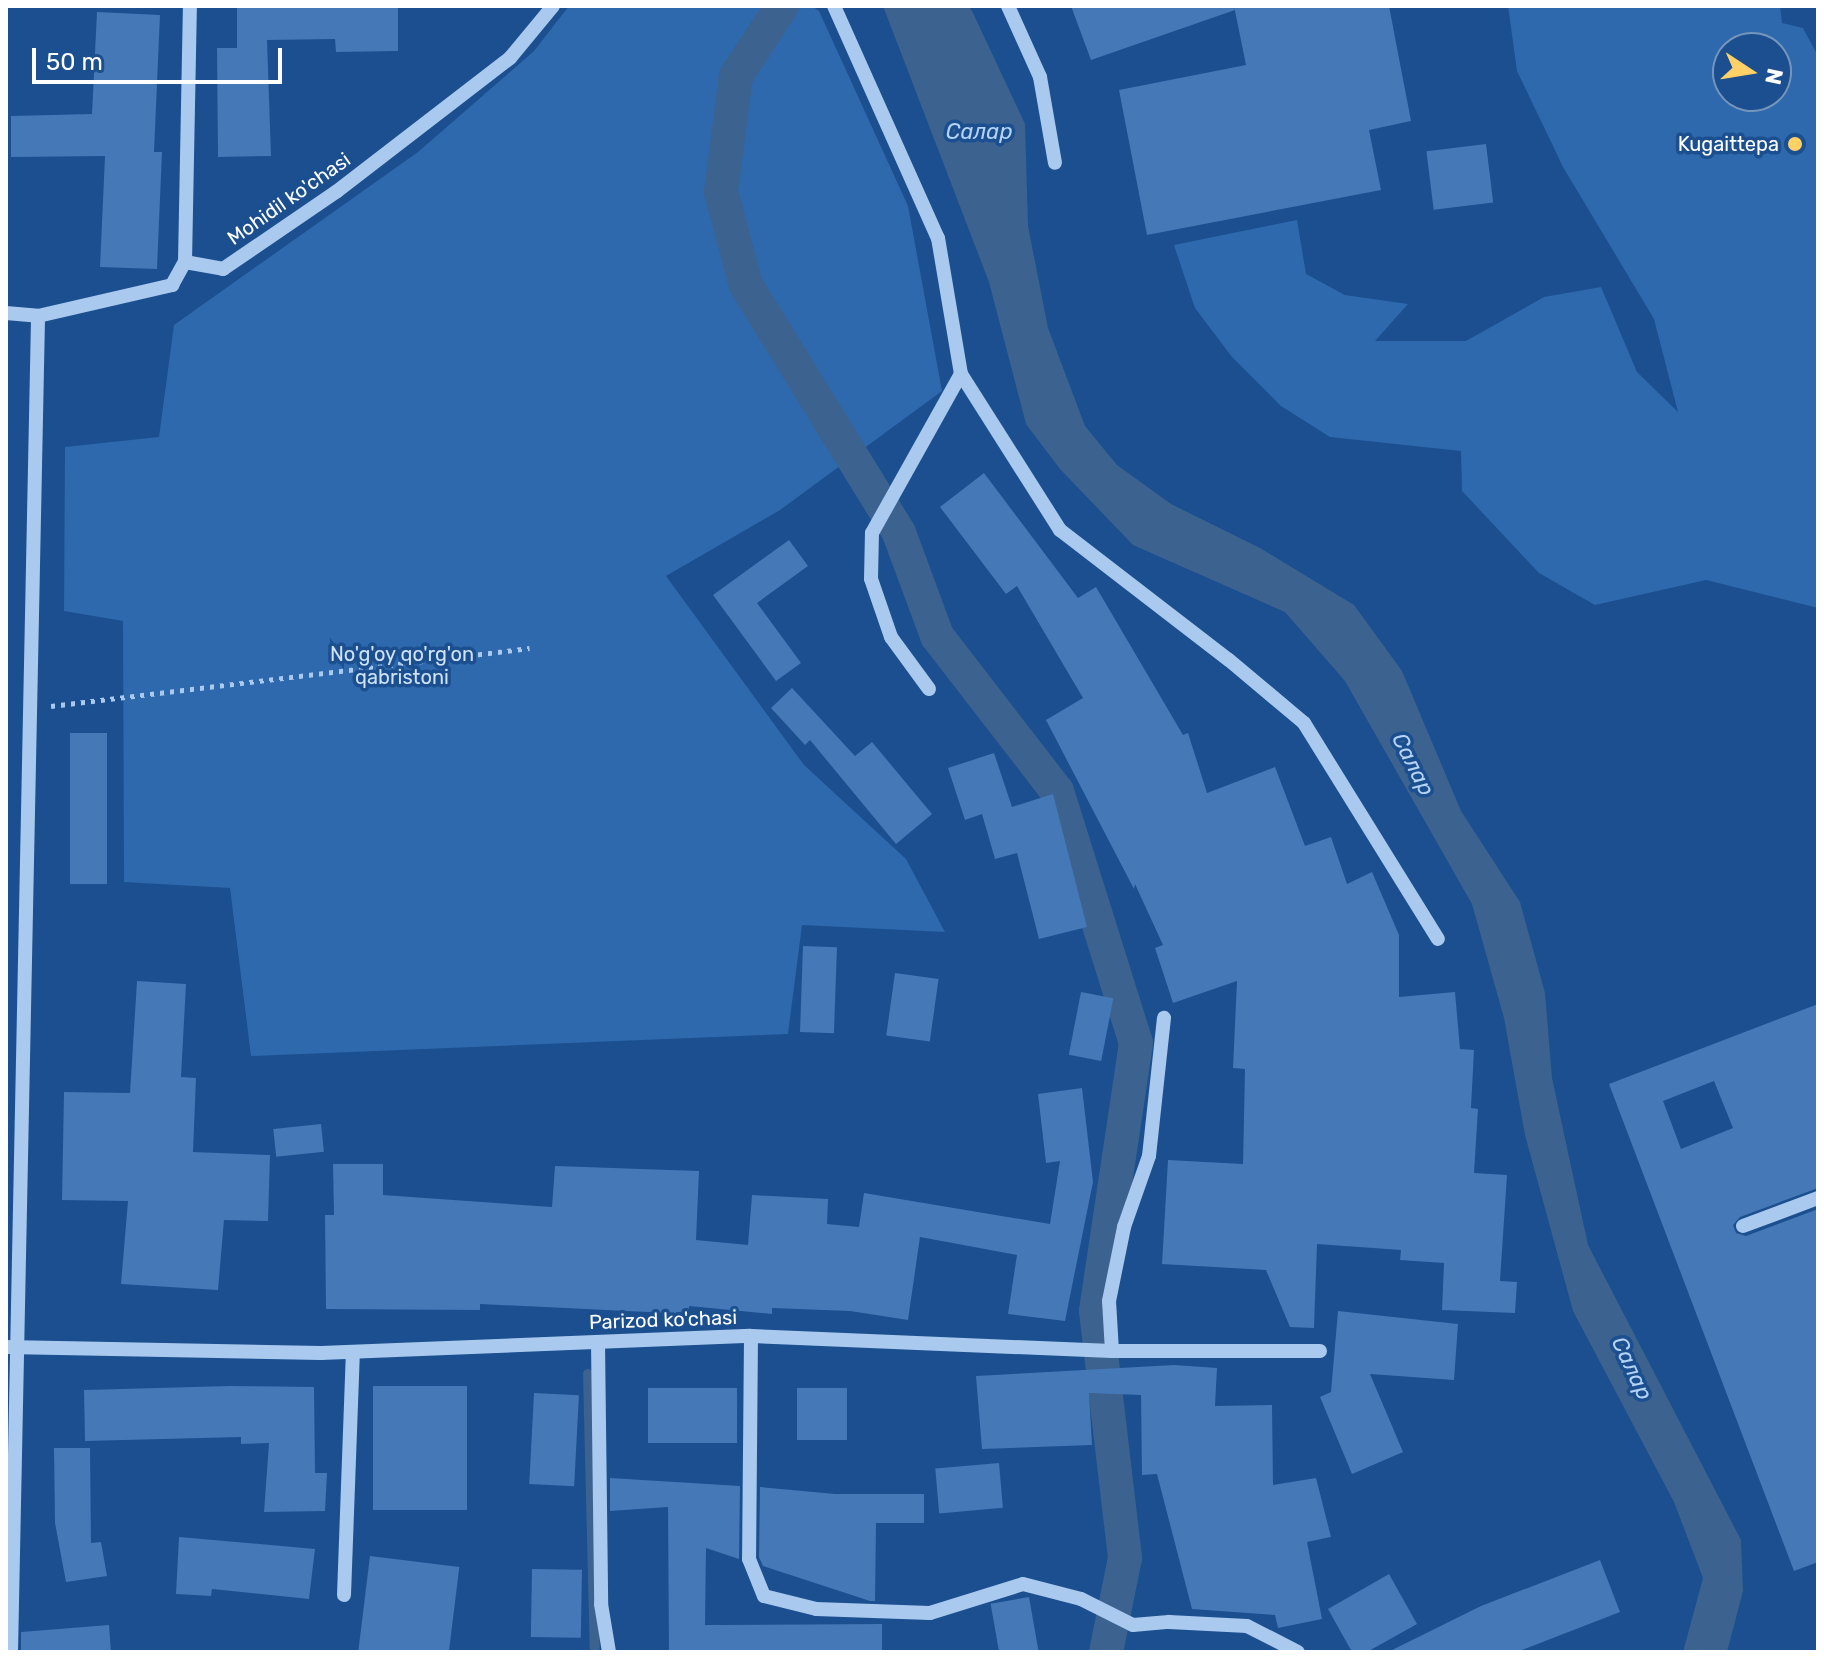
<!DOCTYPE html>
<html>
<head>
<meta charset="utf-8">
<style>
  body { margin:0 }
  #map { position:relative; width:1824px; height:1658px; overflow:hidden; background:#1b4f8f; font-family:Rubik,sans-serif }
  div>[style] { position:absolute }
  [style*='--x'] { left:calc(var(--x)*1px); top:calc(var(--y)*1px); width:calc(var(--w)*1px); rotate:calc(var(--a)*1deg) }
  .green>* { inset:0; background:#2e69ad }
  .water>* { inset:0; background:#3c6290 }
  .stream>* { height:10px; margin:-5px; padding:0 5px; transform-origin:5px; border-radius:5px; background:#3c6290 }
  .canal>* { height:34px; margin:-17px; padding:0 17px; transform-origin:17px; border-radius:17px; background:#3c6290 }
  .building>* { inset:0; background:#4478b7; transform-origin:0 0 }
  .path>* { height:5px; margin-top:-2.5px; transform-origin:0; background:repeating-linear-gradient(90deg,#a9c9ee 0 4px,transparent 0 10px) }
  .minor>* { height:14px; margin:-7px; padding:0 7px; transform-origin:7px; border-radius:7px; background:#a9c9ee }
  .dots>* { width:22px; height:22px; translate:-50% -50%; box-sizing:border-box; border:4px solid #1b4f8f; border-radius:50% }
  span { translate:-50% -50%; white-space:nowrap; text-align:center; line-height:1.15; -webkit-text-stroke:7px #1b4f8f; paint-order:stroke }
  .poi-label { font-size:20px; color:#fff }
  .right { translate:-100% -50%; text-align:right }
  .street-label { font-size:20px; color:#fff }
  .park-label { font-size:20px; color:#cfe3fa }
  .water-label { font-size:22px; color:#b5d3f5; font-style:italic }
  .frame { position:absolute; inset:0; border:8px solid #fff; pointer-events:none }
  .north { position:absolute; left:1712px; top:32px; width:80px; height:80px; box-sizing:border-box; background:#1b4f8f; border:2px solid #7695bc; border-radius:50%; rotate:102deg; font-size:22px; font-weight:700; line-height:32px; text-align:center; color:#fff }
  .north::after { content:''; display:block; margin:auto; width:28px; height:36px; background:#ffd166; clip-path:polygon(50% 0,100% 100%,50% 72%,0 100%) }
  .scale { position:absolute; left:32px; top:48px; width:250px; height:36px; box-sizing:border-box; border:4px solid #fff; border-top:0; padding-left:10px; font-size:24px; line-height:28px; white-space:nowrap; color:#fff; -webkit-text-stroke:6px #1b4f8f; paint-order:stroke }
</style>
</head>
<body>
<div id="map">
  <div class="green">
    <div style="clip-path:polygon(569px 6px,812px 6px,819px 11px,908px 206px,942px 391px,780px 510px,666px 576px,804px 765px,906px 859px,945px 932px,802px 925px,788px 1034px,251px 1056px,230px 888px,124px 882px,123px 621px,64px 611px,65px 447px,159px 437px,174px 325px,418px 152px,534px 51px)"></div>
    <div style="clip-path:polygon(evenodd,1508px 6px,1780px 6px,1782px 23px,1803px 28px,1818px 56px,1818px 608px,1706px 580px,1595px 605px,1539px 573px,1462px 491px,1461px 451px,1330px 437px,1281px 406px,1232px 357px,1195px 308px,1174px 245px,1297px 220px,1306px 274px,1345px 295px,1408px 304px,1375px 341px,1466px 341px,1544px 297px,1601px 287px,1637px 372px,1678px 412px,1654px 319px,1563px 167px,1517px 71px,1508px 6px,1728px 48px,1776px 48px,1776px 96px,1728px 96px,1728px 48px)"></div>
  </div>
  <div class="water">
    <div style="clip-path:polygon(883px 6px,969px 6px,973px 13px,1025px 124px,1028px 226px,1048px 328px,1085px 426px,1117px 465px,1171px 504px,1260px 548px,1354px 605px,1402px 671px,1461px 811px,1520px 902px,1545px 993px,1552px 1078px,1588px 1245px,1741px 1540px,1743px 1591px,1727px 1652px,1683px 1652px,1703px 1578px,1674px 1502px,1573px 1311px,1525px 1135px,1504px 1018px,1472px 904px,1345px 681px,1285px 612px,1133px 545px,1060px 469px,1026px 424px,989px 282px)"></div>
  </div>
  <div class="stream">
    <div style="--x:588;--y:1374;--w:278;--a:88.6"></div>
  </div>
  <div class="canal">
    <div style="--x:782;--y:6;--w:84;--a:123.3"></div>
    <div style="--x:736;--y:76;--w:117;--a:97.4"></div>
    <div style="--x:721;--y:192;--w:96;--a:75"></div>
    <div style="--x:746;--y:285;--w:291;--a:58.3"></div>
    <div style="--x:899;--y:533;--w:110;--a:69.7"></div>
    <div style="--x:937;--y:636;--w:196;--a:52.3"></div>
    <div style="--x:1057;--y:791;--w:264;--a:72.6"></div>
    <div style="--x:1136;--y:1043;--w:271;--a:98.5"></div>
    <div style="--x:1096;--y:1311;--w:249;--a:83.3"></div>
    <div style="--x:1125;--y:1558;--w:96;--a:101.4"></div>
  </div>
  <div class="building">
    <div style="clip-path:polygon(237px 6px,398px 6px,398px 51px,336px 52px,335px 39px,267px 40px,271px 156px,218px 157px,217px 48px,237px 48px)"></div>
    <div style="clip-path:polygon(1071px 6px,1234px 6px,1235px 10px,1091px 60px)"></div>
    <div style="clip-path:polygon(1234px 6px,1389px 6px,1411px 121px,1369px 130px,1381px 190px,1147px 235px,1119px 90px,1246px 65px)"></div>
    <div style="clip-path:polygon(97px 12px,160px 15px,154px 152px,162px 152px,157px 269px,100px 267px,105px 156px,11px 157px,11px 116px,92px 114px)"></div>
    <div style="left:1486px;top:144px;width:59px;height:60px;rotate:83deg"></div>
    <div style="clip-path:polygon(984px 473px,1078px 598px,1096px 587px,1183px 735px,1188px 733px,1207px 793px,1275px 767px,1305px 846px,1331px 837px,1347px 884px,1372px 872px,1399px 935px,1399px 997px,1455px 992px,1460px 1049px,1474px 1050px,1471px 1108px,1478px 1109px,1474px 1173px,1507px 1175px,1500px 1281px,1517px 1282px,1515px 1313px,1442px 1310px,1444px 1263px,1400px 1260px,1401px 1250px,1317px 1244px,1314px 1328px,1290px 1327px,1266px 1270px,1162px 1264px,1168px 1160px,1243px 1164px,1245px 1069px,1233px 1068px,1237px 981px,1173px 1003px,1155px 948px,1163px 945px,1135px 884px,1134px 889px,1046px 720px,1083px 698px,1017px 586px,1006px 594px,940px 507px)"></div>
    <div style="clip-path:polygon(789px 540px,808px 566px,757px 603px,801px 663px,776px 681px,713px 595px)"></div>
    <div style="clip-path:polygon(792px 688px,855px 756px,872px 742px,932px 814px,896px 844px,810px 740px,805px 745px,771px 708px)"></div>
    <div style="left:107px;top:733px;width:151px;height:37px;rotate:90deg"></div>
    <div style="clip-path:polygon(994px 753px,1012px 807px,1053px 794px,1087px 927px,1039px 939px,1017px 853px,995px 859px,982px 814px,965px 820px,948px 768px)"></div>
    <div style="left:803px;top:946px;width:34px;height:86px;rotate:2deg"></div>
    <div style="left:895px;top:973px;width:44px;height:63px;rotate:8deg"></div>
    <div style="clip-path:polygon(137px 981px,186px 984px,181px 1077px,196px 1078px,193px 1152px,270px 1155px,268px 1221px,224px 1220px,218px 1290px,121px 1284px,128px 1201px,62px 1200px,64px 1092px,130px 1093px)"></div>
    <div style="left:1081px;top:992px;width:33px;height:64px;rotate:11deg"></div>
    <div style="clip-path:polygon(evenodd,1818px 1004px,1818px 1188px,1740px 1217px,1733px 1225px,1736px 1233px,1746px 1236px,1818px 1209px,1818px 1562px,1794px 1571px,1609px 1084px,1818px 1004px,1714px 1081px,1733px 1128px,1681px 1149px,1663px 1101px,1714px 1081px)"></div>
    <div style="clip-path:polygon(1082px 1088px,1093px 1182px,1065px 1321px,1008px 1314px,1017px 1255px,920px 1237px,908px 1320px,850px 1311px,772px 1308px,772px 1314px,689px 1306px,689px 1314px,480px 1304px,480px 1310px,326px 1309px,325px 1215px,334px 1215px,333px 1164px,383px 1164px,383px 1195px,552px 1207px,555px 1166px,699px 1171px,696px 1240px,748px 1245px,752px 1195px,828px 1199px,827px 1224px,859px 1227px,864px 1193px,1050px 1224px,1060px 1161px,1046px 1163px,1038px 1094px)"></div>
    <div style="left:321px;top:1124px;width:28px;height:48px;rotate:84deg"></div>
    <div style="clip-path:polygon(1338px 1311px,1458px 1324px,1454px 1380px,1370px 1374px,1403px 1452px,1352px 1474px,1320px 1397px,1331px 1392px)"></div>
    <div style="clip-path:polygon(1174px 1365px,1217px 1368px,1215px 1406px,1272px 1405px,1273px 1485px,1316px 1478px,1331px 1537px,1307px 1542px,1322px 1619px,1278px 1628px,1275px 1615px,1192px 1609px,1157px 1474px,1142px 1475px,1141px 1395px,1089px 1393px,1092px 1445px,982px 1449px,976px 1376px)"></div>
    <div style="clip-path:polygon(230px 1386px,314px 1387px,315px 1473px,327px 1473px,325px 1511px,264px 1512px,269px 1443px,241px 1444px,241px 1437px,85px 1441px,84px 1390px)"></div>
    <div style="left:467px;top:1386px;width:124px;height:94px;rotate:90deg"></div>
    <div style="left:648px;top:1388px;width:89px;height:55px"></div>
    <div style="left:797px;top:1388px;width:50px;height:52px"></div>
    <div style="left:534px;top:1393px;width:45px;height:91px;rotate:3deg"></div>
    <div style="clip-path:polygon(54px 1448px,90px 1448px,91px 1543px,101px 1542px,107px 1576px,66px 1582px,55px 1523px)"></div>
    <div style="left:999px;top:1463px;width:45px;height:64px;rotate:85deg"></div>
    <div style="clip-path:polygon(610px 1478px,740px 1486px,739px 1559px,706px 1548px,705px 1625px,882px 1624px,882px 1652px,669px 1652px,668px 1507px,610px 1511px)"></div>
    <div style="clip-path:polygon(760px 1487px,835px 1494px,924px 1494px,924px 1523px,876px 1523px,875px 1601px,870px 1601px,763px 1566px,759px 1557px)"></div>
    <div style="clip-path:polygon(179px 1537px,315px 1549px,309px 1599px,212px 1589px,211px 1596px,176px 1594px)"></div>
    <div style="left:370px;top:1556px;width:90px;height:97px;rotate:7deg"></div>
    <div style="clip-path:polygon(1600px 1560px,1620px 1612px,1517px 1652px,1388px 1652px,1481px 1606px)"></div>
    <div style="left:532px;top:1569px;width:50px;height:68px;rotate:1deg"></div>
    <div style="clip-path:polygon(1389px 1574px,1417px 1624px,1367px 1652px,1352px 1652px,1328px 1609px)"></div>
    <div style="left:1029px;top:1597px;width:56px;height:39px;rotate:80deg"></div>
    <div style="clip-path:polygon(109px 1625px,111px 1652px,21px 1652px,21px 1632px)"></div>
  </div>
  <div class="path">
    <div style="--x:51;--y:706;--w:482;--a:-6.9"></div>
  </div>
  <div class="minor">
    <div style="--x:834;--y:6;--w:254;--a:65.9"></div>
    <div style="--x:938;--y:238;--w:138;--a:80.4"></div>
    <div style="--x:961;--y:374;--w:185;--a:57.6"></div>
    <div style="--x:1060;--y:530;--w:213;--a:37.6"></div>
    <div style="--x:1229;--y:660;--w:98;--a:40"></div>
    <div style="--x:1304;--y:723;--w:254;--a:58.2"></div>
    <div style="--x:1008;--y:6;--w:78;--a:65.7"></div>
    <div style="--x:1040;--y:77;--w:87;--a:80.1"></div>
    <div style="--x:185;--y:262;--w:39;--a:10"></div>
    <div style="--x:223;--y:269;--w:137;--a:-34.3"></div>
    <div style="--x:336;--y:192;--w:220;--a:-37.6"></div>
    <div style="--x:510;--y:58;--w:67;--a:-50.4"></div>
    <div style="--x:6;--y:313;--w:32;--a:5"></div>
    <div style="--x:38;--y:316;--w:138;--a:-13"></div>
    <div style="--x:172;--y:285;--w:26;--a:-61"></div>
    <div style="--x:185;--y:262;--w:256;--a:-88.9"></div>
    <div style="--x:929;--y:689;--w:64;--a:-126.2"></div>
    <div style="--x:891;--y:637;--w:61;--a:-109"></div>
    <div style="--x:871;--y:579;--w:46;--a:-88.8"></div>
    <div style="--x:872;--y:533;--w:182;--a:-60.8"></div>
    <div style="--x:1743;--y:1226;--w:80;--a:-20.5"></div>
    <div style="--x:751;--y:1336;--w:223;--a:90.5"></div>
    <div style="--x:749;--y:1559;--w:40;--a:68"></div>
    <div style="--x:764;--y:1596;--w:54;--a:14"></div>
    <div style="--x:816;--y:1609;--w:114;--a:2"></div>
    <div style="--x:930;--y:1613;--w:97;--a:-17.3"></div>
    <div style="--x:1023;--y:1584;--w:60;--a:14.5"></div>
    <div style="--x:1081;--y:1599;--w:58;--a:26.6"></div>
    <div style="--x:1133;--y:1625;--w:36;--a:-5"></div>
    <div style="--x:1169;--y:1622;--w:78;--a:2.9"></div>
    <div style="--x:1247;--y:1626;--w:57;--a:27"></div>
    <div style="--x:598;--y:1342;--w:262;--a:89.3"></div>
    <div style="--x:601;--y:1604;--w:49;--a:80.5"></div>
    <div style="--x:6;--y:1347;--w:315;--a:1.1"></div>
    <div style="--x:321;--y:1353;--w:430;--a:-2.3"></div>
    <div style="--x:751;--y:1336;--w:361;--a:2.4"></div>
    <div style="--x:1112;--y:1351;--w:208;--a:0"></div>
    <div style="--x:1112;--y:1351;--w:50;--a:-93.4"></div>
    <div style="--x:1109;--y:1301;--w:76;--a:-78.5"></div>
    <div style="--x:1124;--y:1227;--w:75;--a:-70.6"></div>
    <div style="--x:1149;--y:1156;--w:139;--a:-83.8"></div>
    <div style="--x:344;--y:1595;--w:243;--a:-87.9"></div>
    <div style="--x:11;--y:1652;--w:1336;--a:-88.84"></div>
  </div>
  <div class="dots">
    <div style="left:1795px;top:144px;background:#ffd166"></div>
  </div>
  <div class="poi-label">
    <span class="right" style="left:1779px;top:144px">Kugaittepa</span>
  </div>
  <div class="street-label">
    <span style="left:289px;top:199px;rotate:-35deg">Mohidil ko'chasi</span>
    <span style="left:663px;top:1320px;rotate:-2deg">Parizod ko'chasi</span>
  </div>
  <div class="park-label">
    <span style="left:402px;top:666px">No'g'oy qo'rg'on<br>qabristoni</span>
  </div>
  <div class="water-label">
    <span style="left:979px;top:132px">Салар</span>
    <span style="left:1413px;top:764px;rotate:63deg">Салар</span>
    <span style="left:1632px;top:1368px;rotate:65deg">Салар</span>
  </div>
  <div class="frame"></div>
  <div class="north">N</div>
  <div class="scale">50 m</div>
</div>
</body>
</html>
